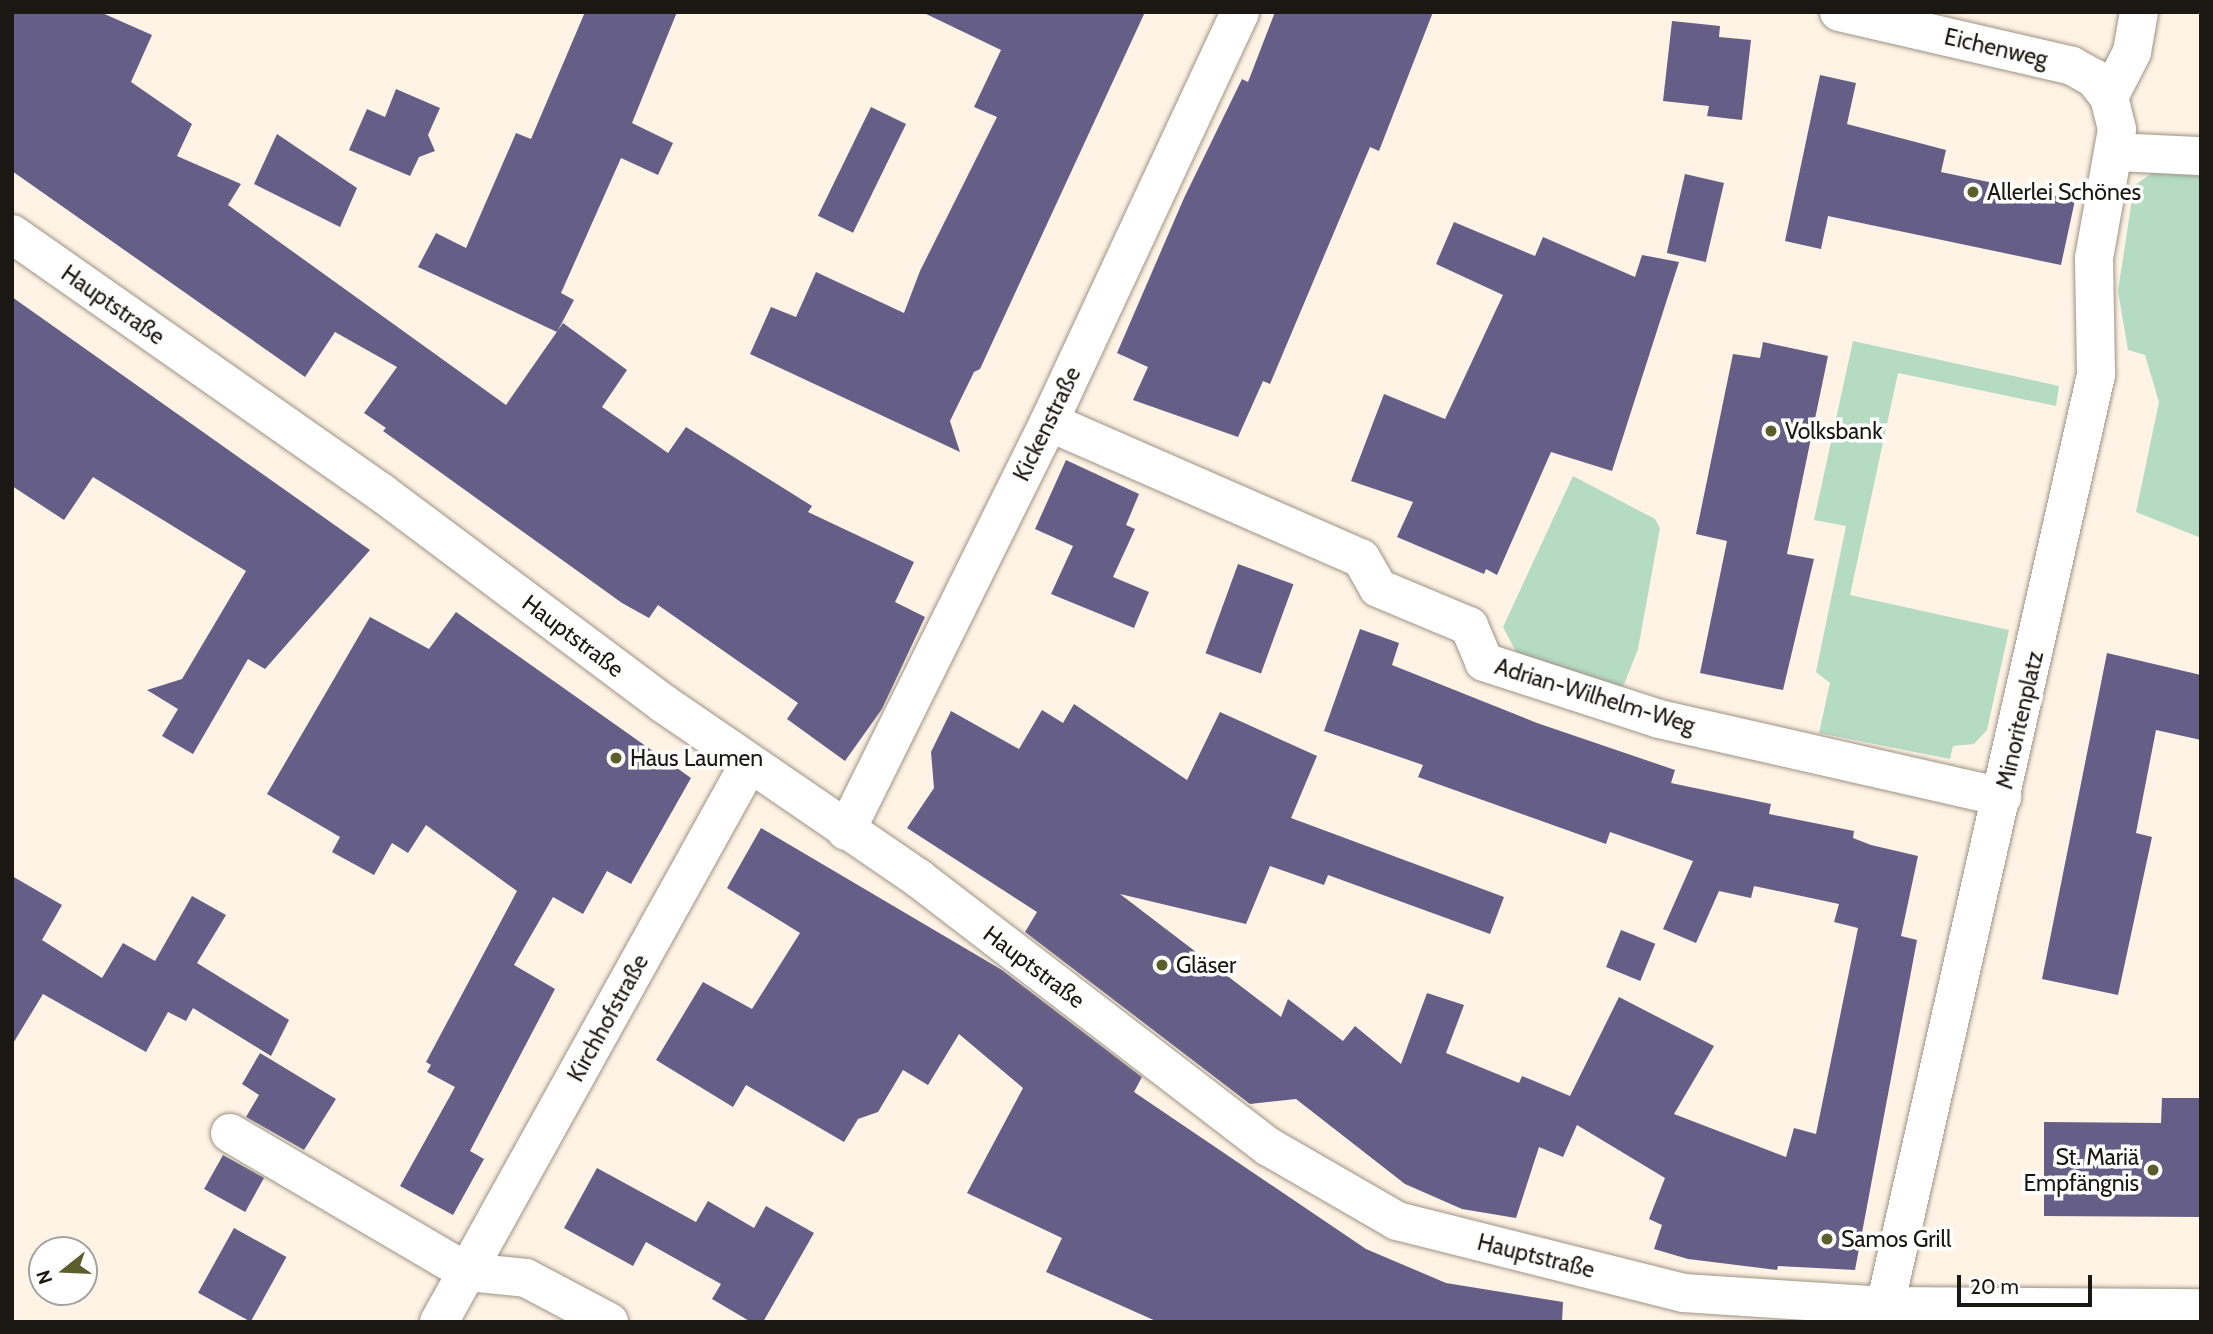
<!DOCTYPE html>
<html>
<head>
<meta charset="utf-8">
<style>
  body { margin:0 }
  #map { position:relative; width:2213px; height:1334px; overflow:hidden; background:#fef3e4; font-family:Cabin,sans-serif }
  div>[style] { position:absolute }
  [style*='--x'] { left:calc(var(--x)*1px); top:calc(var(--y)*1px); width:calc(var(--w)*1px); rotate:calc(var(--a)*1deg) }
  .green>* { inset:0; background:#b5dbc3 }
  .building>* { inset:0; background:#655e86; transform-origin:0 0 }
  .roads { filter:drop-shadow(0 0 2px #9d9385) drop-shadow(0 0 2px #9d9385) }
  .minor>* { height:38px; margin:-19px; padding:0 19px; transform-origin:19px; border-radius:19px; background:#fff }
  .tertiary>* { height:38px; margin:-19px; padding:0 19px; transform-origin:19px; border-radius:19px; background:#fff }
  .dots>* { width:19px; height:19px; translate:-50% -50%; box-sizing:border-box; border:4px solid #fff; border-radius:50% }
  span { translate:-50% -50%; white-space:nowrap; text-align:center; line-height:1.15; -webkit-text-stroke:7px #fff; paint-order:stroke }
  .street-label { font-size:23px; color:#1b1712 }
  .poi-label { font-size:23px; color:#1b1712 }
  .left { translate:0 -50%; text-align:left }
  .right { translate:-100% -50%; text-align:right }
  .frame { position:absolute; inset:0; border:14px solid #1b1712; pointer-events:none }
  .north { position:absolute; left:28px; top:1236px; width:70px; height:70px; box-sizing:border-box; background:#fff; border:2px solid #a4a2a0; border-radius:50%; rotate:252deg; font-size:19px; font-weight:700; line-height:28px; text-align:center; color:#1b1712 }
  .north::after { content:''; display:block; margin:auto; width:24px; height:32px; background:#5b5e2c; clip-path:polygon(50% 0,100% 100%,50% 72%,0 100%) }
  .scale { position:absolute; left:1957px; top:1275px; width:135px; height:32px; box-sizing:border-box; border:4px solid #1b1712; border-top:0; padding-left:9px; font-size:21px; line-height:24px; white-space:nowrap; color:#1b1712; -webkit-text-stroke:5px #fff; paint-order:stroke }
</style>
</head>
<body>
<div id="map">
  <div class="green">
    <div style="clip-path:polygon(2152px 173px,2201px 176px,2201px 538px,2136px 512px,2159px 402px,2145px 355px,2128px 350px,2118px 291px,2134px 186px)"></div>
    <div style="clip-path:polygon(1853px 341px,2059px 386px,2056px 406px,1898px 373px,1850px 595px,2009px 630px,1987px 730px,1974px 744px,1953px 746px,1950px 759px,1819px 733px,1830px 683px,1816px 672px,1846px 526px,1814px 520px)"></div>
    <div style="clip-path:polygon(1573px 476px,1655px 519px,1660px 528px,1638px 649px,1619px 697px,1522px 663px,1503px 627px)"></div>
  </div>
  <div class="building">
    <div style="clip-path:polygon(12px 12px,100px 12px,152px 35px,131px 82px,192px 124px,177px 156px,241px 184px,228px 205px,506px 405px,563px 323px,627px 370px,602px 407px,668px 453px,686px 427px,812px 506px,808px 512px,914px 562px,895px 602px,925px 617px,882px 709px,845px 761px,787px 719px,798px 703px,658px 605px,649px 618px,622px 603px,383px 431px,386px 428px,364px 413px,397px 367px,335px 332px,305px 377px,12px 171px)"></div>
    <div style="clip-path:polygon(585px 12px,677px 12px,632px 123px,673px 143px,658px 175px,621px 158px,561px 293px,574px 300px,557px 332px,418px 267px,436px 233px,466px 248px,516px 133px,531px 139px)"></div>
    <div style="clip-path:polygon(922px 12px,1145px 12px,980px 369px,974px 372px,950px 421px,960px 452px,750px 354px,771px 307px,796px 317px,816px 272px,904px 313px,920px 271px,997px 117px,974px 107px,1001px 50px)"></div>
    <div style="clip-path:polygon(1275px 12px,1433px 12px,1379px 151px,1370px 147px,1270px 384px,1263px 381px,1238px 437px,1133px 400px,1148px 367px,1117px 353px,1184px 198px,1242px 79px,1248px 82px)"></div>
    <div style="clip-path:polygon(1672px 21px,1720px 26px,1719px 37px,1751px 40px,1742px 120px,1707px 116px,1709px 106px,1663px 101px)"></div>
    <div style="clip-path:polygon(1820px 75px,1856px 83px,1847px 124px,1946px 150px,1941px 172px,2075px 200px,2061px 265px,1828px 216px,1821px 249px,1785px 241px)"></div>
    <div style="clip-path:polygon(396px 89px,440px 108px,428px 135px,435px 151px,419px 157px,410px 176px,349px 150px,367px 109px,385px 117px)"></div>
    <div style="left:871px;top:107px;width:39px;height:121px;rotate:26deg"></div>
    <div style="clip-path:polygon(277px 134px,357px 188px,340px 227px,254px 184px)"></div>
    <div style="left:1685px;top:174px;width:40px;height:81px;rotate:13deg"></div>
    <div style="clip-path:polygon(1454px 222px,1535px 256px,1543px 237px,1635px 277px,1642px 255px,1679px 262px,1612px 471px,1551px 452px,1497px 575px,1486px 569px,1484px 574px,1397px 537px,1413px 502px,1351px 481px,1384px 394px,1445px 419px,1503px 295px,1436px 264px)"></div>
    <div style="clip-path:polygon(12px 297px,370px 550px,265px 669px,248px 659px,193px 754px,162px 736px,178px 709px,147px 690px,182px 679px,246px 571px,93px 477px,64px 520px,12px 486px)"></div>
    <div style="clip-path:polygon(1763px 342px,1828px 356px,1787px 554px,1814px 559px,1783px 690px,1700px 673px,1727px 541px,1696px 534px,1733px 354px,1760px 358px)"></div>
    <div style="clip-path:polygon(1066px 460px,1139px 494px,1126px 525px,1135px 529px,1113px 577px,1149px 592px,1134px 628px,1051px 594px,1073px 546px,1035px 529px)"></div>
    <div style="left:1238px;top:564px;width:59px;height:95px;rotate:20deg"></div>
    <div style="clip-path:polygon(456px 612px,691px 778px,631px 884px,607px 871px,583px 914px,553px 897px,514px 965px,555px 989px,470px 1151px,484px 1159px,453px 1215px,400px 1186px,455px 1087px,427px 1072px,431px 1065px,426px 1062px,517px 891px,426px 825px,408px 853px,392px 843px,374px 875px,332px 852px,340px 837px,267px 794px,370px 617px,429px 649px)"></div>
    <div style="clip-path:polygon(1360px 629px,1399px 643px,1392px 665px,1537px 723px,1675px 770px,1671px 783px,1771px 804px,1769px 814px,1854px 831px,1853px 838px,1871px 845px,1918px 856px,1901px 936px,1917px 940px,1855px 1270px,1778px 1266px,1777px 1270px,1688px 1259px,1654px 1249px,1662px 1225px,1649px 1219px,1665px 1178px,1577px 1125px,1563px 1157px,1539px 1147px,1516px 1218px,1462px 1209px,1405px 1184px,1296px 1099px,1250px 1104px,1025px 932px,1037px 912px,907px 828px,934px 788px,931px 752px,951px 711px,1019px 749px,1042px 710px,1063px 723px,1074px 704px,1187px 780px,1220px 712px,1317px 756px,1291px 818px,1504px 897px,1490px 934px,1328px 875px,1324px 885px,1270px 866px,1246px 924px,1120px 894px,1281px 1017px,1288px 999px,1343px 1041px,1355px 1026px,1401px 1064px,1427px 993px,1464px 1005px,1446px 1053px,1519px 1083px,1522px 1076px,1570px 1096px,1619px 997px,1714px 1046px,1674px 1114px,1786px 1157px,1794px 1128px,1816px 1134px,1858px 928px,1834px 922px,1839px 904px,1754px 886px,1751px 898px,1719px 891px,1696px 943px,1663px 929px,1693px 861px,1610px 832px,1606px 844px,1418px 777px,1423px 765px,1324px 731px)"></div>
    <div style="clip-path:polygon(2107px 653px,2201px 675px,2201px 740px,2156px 730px,2136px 833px,2152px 837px,2118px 995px,2042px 979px)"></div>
    <div style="clip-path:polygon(761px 828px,1002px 970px,1142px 1077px,1134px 1092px,1366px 1249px,1446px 1283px,1563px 1302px,1562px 1322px,1158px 1322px,1046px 1272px,1062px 1238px,967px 1193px,1023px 1088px,959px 1034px,928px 1085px,903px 1070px,878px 1112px,858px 1119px,844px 1142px,746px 1085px,733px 1107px,656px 1060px,703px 982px,752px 1009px,800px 933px,727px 888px)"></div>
    <div style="clip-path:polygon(12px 876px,62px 905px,42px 940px,102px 978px,123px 943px,155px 961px,192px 896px,226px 915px,197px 963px,289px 1020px,271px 1056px,193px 1008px,186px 1021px,168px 1012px,146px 1052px,43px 994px,12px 1045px)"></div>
    <div style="left:1621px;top:930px;width:37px;height:40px;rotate:22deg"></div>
    <div style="clip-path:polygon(260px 1053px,336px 1099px,304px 1150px,246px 1117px,259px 1095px,242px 1084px)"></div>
    <div style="clip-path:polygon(2162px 1098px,2201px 1098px,2201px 1217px,2044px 1216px,2044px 1122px,2161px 1123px)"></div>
    <div style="left:223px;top:1155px;width:47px;height:39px;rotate:29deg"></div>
    <div style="clip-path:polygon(597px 1168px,696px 1222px,708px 1201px,754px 1228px,766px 1206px,814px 1233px,763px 1322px,751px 1322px,712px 1299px,721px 1284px,646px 1242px,633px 1266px,564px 1228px)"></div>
    <div style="left:234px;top:1228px;width:60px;height:74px;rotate:29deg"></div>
  </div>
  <div class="roads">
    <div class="minor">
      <div style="--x:1839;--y:12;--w:239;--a:13"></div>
      <div style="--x:2072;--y:66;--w:25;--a:29"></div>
      <div style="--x:2094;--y:78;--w:24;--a:52"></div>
      <div style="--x:2109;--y:97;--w:33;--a:76"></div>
      <div style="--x:2117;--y:129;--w:131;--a:100.1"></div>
      <div style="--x:2094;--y:258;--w:117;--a:89"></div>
      <div style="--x:2096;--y:375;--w:955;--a:102.77"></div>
      <div style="--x:2109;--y:97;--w:51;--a:-62.9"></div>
      <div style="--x:2132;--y:52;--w:41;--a:-80.1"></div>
      <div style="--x:2115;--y:152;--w:86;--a:2.7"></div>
      <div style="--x:1049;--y:422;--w:340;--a:23.6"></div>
      <div style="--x:1361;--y:558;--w:34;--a:60"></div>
      <div style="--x:1378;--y:588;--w:99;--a:22.7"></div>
      <div style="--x:1469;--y:626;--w:39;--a:67"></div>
      <div style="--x:1484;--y:662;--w:184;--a:18"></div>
      <div style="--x:1659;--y:719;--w:352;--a:12.8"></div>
      <div style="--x:846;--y:831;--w:457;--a:-63.6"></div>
      <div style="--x:1049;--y:422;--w:452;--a:-65"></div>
      <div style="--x:230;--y:1133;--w:275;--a:30.4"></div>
      <div style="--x:467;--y:1272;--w:59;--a:5.8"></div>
      <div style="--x:526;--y:1278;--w:94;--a:27.9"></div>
      <div style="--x:439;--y:1322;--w:638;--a:-60.95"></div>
    </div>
    <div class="tertiary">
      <div style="--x:12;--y:234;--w:452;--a:35"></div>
      <div style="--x:382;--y:493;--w:352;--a:36.8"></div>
      <div style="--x:664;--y:704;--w:308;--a:34.4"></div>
      <div style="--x:918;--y:878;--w:442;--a:37.5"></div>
      <div style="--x:1269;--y:1147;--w:148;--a:30"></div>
      <div style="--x:1397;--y:1221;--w:295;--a:14.1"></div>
      <div style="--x:1683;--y:1293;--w:202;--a:3.7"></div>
      <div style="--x:1885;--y:1306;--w:316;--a:0.4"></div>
    </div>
  </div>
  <div class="dots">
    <div style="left:1973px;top:192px;background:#5b5e2c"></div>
    <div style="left:1771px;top:431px;background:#5b5e2c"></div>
    <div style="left:616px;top:758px;background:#5b5e2c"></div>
    <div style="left:1162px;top:965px;background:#5b5e2c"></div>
    <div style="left:2153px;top:1170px;background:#5b5e2c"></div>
    <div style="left:1827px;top:1239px;background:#5b5e2c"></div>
  </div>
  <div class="street-label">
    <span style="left:1996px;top:48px;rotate:13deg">Eichenweg</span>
    <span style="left:113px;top:305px;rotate:35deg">Hauptstraße</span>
    <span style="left:1047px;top:424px;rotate:-64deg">Kickenstraße</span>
    <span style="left:573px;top:636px;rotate:37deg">Hauptstraße</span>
    <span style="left:1595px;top:696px;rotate:17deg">Adrian-Wilhelm-Weg</span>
    <span style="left:2020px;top:720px;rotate:-77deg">Minoritenplatz</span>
    <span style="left:1034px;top:967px;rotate:37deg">Hauptstraße</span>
    <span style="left:608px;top:1018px;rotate:-61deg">Kirchhofstraße</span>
    <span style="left:1536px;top:1256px;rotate:14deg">Hauptstraße</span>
  </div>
  <div class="poi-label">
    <span class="left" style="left:1987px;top:192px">Allerlei Schönes</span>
    <span class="left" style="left:1785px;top:431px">Volksbank</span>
    <span class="left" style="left:630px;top:758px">Haus Laumen</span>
    <span class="left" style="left:1176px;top:965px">Gläser</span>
    <span class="right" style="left:2139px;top:1170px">St. Mariä<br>Empfängnis</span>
    <span class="left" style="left:1841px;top:1239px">Samos Grill</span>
  </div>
  <div class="frame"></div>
  <div class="north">N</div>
  <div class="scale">20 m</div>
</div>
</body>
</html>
